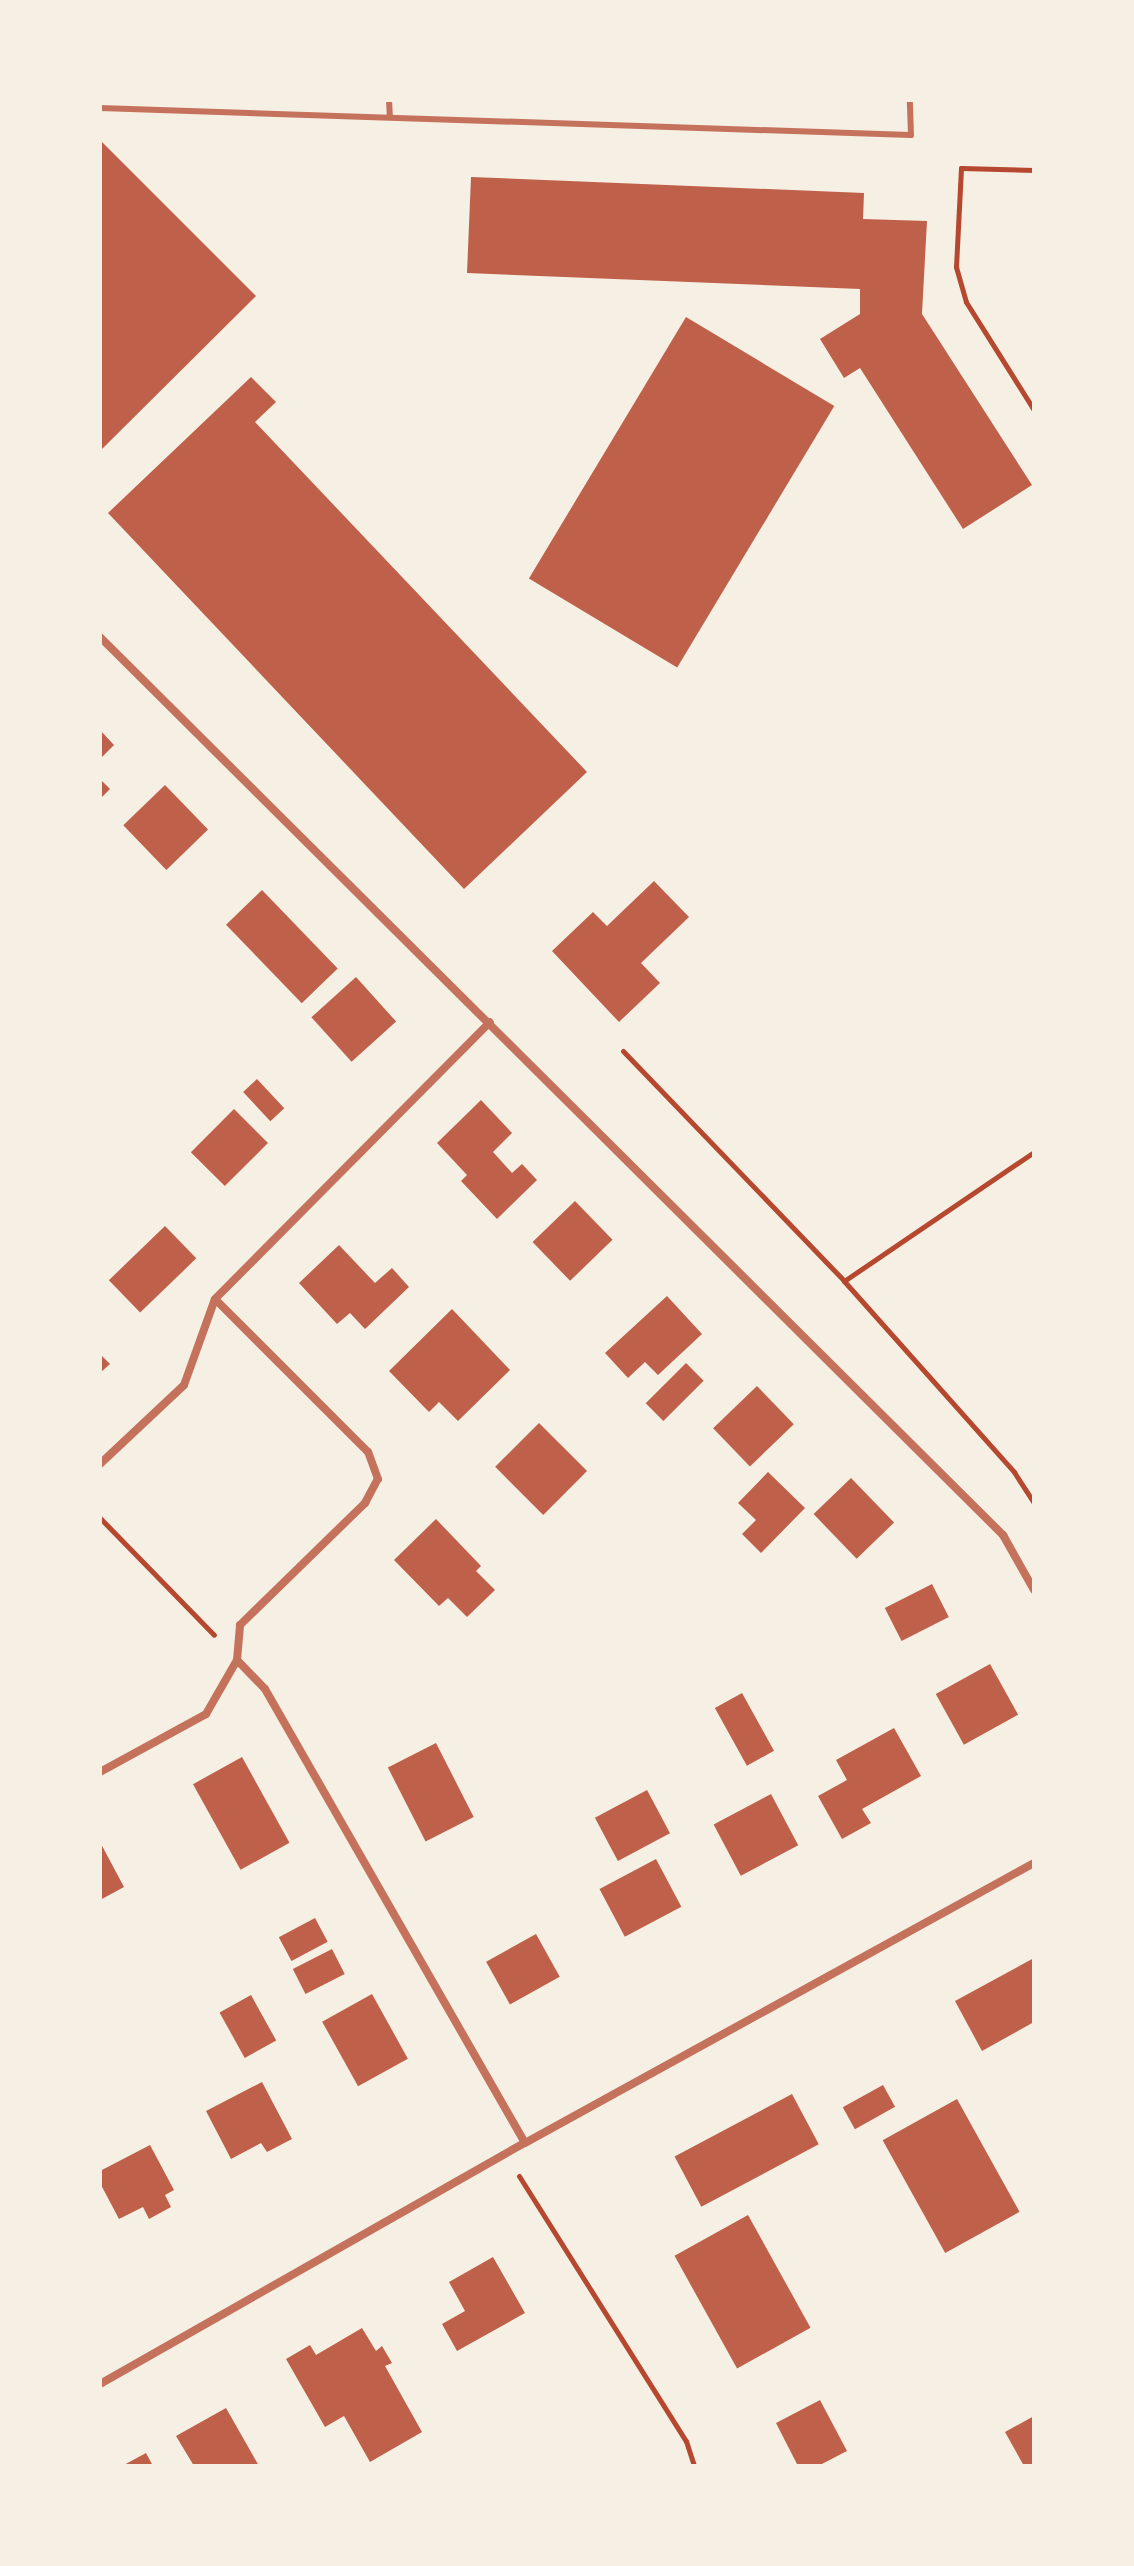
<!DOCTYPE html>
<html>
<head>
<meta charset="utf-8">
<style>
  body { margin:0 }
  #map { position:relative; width:1134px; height:2566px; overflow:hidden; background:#f6efe4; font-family:"Sofia Sans Condensed",sans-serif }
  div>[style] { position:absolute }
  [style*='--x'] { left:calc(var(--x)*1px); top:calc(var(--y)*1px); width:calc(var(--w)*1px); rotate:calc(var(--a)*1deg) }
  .building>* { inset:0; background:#bf614a; transform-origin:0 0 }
  .path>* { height:5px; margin:-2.5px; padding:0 2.5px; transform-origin:2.5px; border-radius:2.5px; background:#b5482f }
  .service>* { height:6px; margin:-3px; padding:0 3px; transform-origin:3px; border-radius:3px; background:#c5725c }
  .minor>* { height:8px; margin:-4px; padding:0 4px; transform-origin:4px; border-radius:4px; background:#c5725c }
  span { translate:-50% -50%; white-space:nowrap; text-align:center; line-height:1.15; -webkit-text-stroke:6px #f6efe4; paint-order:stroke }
  .frame { position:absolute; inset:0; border:102px solid #f6efe4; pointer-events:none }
</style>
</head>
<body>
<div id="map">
  <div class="building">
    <div style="clip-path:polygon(100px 140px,256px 296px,100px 451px)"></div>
    <div style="clip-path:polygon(471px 177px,864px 193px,863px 219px,927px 221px,922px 314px,1032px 485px,963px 529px,860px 368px,844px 378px,820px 339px,860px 314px,860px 289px,467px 273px)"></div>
    <div style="left:686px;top:317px;width:173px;height:305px;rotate:31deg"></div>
    <div style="clip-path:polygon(251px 377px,276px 402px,255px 422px,587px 772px,464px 889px,108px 513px)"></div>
    <div style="clip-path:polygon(100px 730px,114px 745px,100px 759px)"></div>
    <div style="clip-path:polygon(100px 779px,110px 789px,100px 799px)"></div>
    <div style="left:165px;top:785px;width:62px;height:58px;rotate:46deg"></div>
    <div style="clip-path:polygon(654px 881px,689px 917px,641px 963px,660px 983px,619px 1022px,552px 951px,593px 912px,607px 926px)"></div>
    <div style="left:262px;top:890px;width:109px;height:50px;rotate:46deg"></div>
    <div style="left:356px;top:977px;width:60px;height:60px;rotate:48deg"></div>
    <div style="left:257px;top:1079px;width:40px;height:19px;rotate:47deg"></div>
    <div style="clip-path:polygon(481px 1100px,512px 1133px,493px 1152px,512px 1173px,522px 1164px,537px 1180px,497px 1219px,461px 1181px,467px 1175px,437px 1143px)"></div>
    <div style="left:234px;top:1109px;width:48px;height:61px;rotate:45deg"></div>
    <div style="left:575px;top:1201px;width:54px;height:59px;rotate:46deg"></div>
    <div style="left:165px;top:1226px;width:45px;height:78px;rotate:46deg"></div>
    <div style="clip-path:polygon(339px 1245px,375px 1283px,392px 1268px,409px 1287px,365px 1329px,350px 1313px,337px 1324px,299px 1283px)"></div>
    <div style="clip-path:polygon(667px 1296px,702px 1334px,658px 1375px,645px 1362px,628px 1378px,605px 1353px)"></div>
    <div style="clip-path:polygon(452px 1309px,510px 1370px,458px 1421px,439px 1402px,429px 1412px,389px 1371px)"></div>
    <div style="clip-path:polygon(100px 1354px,110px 1364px,100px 1373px)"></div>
    <div style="left:686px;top:1363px;width:25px;height:57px;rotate:45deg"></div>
    <div style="left:757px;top:1386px;width:53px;height:61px;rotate:46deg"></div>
    <div style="left:539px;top:1423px;width:68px;height:62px;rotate:45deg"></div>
    <div style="clip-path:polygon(768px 1472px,805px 1508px,761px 1553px,742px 1534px,756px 1520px,738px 1503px)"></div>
    <div style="left:851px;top:1478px;width:62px;height:52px;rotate:46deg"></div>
    <div style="clip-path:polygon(436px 1519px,481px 1566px,476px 1571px,495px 1590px,467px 1617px,448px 1598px,439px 1606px,394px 1560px)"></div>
    <div style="left:932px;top:1584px;width:37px;height:53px;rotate:63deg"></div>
    <div style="left:990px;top:1664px;width:58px;height:62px;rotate:61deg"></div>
    <div style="left:742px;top:1693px;width:66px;height:31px;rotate:61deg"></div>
    <div style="clip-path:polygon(894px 1728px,921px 1776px,862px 1809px,871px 1823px,842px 1839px,818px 1796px,847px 1780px,836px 1760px)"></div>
    <div style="left:436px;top:1743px;width:83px;height:54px;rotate:63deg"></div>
    <div style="left:242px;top:1757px;width:98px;height:56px;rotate:61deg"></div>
    <div style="left:647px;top:1790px;width:49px;height:59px;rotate:62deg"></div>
    <div style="left:771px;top:1794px;width:58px;height:65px;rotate:62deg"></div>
    <div style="clip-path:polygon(100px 1842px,124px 1887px,100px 1900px)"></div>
    <div style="left:656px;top:1859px;width:54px;height:64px;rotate:62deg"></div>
    <div style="left:315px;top:1918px;width:27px;height:41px;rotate:62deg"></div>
    <div style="left:536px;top:1934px;width:49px;height:57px;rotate:61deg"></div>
    <div style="left:332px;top:1949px;width:28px;height:44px;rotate:63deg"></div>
    <div style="clip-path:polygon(1034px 1958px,1034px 2022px,982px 2051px,955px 2001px)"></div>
    <div style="left:372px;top:1994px;width:74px;height:57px;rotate:61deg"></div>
    <div style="left:251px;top:1995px;width:52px;height:36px;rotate:61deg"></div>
    <div style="clip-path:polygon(262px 2082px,292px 2139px,267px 2152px,261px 2143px,231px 2159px,206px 2111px)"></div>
    <div style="left:883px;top:2085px;width:25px;height:46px;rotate:61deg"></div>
    <div style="left:792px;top:2094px;width:57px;height:133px;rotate:62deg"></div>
    <div style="left:957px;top:2099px;width:129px;height:85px;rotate:61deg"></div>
    <div style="clip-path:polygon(150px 2145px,174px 2190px,165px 2195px,171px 2207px,149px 2219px,143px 2207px,119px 2219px,100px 2183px,100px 2171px)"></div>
    <div style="left:748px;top:2215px;width:129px;height:84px;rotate:61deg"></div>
    <div style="clip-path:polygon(493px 2257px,525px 2313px,457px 2351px,442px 2324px,465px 2311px,449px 2282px)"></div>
    <div style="clip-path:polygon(362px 2328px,376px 2351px,382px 2346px,392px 2363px,385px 2366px,422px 2432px,370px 2462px,344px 2416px,325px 2427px,286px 2359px,310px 2345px,316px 2355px)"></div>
    <div style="clip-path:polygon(820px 2400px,847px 2451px,818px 2466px,798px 2466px,776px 2423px)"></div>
    <div style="clip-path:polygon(226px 2408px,259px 2466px,194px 2466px,176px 2436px)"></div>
    <div style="clip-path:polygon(1034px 2416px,1034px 2466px,1024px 2466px,1005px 2432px)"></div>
    <div style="clip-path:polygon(146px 2453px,153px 2466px,122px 2466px)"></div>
  </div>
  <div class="path">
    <div style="--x:1034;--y:170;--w:73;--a:-178.4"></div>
    <div style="--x:961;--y:168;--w:99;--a:92.9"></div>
    <div style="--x:956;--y:267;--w:36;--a:74"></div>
    <div style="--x:966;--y:302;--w:128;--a:57.8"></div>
    <div style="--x:623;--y:1051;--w:319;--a:46.1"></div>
    <div style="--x:844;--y:1281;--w:256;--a:48.3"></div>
    <div style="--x:1014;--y:1472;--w:37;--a:57"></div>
    <div style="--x:844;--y:1281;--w:230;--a:-34.2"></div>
    <div style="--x:100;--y:1518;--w:163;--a:45.7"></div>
    <div style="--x:519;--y:2176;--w:313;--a:57.8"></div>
    <div style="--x:686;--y:2441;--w:26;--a:72"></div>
  </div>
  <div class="service">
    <div style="--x:389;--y:100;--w:17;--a:87"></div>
    <div style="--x:100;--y:108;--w:811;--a:1.91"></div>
    <div style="--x:911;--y:135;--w:35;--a:-92"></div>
  </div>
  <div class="minor">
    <div style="--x:100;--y:637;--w:1274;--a:44.84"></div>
    <div style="--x:1003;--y:1535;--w:63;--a:60.6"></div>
    <div style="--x:100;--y:1464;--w:115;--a:-43.2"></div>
    <div style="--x:184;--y:1385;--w:91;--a:-70.2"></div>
    <div style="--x:215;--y:1299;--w:390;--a:-45.2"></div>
    <div style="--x:237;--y:1660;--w:40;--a:46"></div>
    <div style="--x:265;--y:1689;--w:523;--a:60.2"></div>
    <div style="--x:100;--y:1772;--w:121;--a:-28.7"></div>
    <div style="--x:206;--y:1714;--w:62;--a:-60.1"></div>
    <div style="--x:237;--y:1660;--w:35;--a:-85"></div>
    <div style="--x:240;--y:1625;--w:175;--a:-44.3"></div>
    <div style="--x:365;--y:1503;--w:27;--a:-62"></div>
    <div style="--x:378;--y:1479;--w:29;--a:-110"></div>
    <div style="--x:368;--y:1452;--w:216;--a:-135"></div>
    <div style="--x:100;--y:2384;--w:489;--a:-29.6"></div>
    <div style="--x:525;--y:2143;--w:581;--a:-28.82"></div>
  </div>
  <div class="frame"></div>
</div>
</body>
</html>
